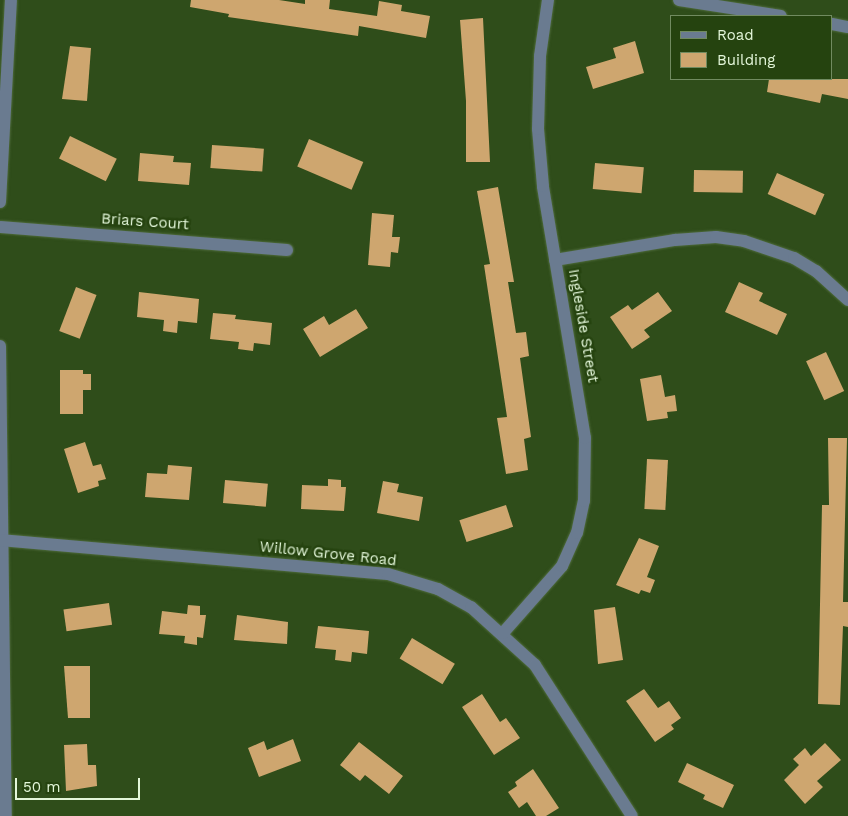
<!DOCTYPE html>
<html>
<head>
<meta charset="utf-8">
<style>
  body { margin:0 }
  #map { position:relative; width:848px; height:816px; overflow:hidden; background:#2f4d1a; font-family:"Work Sans",sans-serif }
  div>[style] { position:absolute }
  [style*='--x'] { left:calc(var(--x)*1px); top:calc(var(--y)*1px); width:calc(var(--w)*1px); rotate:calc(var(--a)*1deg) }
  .building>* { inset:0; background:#cea66f; transform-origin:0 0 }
  .roads { filter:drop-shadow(0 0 1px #4f6b3c) drop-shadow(0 0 1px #4f6b3c) }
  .street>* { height:12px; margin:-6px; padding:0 6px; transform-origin:6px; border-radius:6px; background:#6a7b90 }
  span { translate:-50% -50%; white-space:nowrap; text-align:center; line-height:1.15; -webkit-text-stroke:5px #25430f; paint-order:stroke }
  .street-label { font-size:15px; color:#e3f6d9 }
  .legend { position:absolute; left:670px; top:15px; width:162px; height:65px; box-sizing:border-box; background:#25430f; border:1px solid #718b60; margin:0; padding:6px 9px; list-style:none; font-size:15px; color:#e3f6d9 }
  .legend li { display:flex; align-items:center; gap:10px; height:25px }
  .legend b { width:25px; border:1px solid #718b60 }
  .scale { position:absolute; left:15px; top:778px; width:125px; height:22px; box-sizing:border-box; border:2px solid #e3f6d9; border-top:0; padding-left:6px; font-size:15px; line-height:18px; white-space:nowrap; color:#e3f6d9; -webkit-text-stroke:4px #25430f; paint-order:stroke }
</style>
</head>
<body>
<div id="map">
  <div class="building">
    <div style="clip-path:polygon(191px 0,279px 0,305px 4px,305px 0,330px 0,329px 9px,377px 16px,379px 1px,402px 5px,401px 11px,430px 16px,426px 38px,359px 26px,358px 36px,228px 17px,229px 14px,190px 7px)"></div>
    <div style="clip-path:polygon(483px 18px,490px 162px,466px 162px,466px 101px,460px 20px)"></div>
    <div style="clip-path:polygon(635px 41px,644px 73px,593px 89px,586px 67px,616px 58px,613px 48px)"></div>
    <div style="clip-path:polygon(70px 46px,91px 48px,87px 101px,62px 99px)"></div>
    <div style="clip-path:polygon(769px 79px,848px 79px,848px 99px,822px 94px,820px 103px,767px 92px)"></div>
    <div style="left:70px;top:136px;width:52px;height:25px;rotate:26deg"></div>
    <div style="left:309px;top:139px;width:59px;height:30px;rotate:23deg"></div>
    <div style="left:212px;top:145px;width:52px;height:23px;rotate:4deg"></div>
    <div style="clip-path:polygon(140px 153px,174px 156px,173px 162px,191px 163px,189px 185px,138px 181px)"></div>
    <div style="left:595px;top:163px;width:49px;height:26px;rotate:5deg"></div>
    <div style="left:694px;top:170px;width:49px;height:22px;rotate:1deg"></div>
    <div style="left:777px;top:173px;width:52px;height:23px;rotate:24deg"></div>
    <div style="clip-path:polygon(498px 187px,514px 282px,508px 282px,516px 333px,526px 332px,529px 356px,520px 358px,531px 437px,524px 439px,528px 470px,506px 474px,497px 418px,507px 417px,484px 265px,490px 264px,477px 191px)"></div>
    <div style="clip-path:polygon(372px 213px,394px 215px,392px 237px,400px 237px,398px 253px,391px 252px,390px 267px,368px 265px)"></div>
    <div style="clip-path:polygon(739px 282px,763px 293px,759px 301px,787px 314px,777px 335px,725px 312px)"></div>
    <div style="left:76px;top:287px;width:22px;height:47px;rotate:21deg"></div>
    <div style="clip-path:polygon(139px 292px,199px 299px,197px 323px,178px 321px,177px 333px,163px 331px,164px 320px,137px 317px)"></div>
    <div style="clip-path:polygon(658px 292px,672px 311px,644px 330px,650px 337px,632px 349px,610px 317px,628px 305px,632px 310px)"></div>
    <div style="clip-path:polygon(356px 309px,368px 328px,320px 357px,303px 329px,324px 316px,329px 325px)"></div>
    <div style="clip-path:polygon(213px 313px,236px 315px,235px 319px,272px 323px,270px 345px,254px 343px,253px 351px,238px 349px,239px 342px,210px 339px)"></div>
    <div style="left:826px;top:352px;width:43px;height:22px;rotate:65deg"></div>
    <div style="clip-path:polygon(60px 370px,83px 370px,83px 374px,91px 374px,91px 390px,83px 390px,83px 414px,60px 414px)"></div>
    <div style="clip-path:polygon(661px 375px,665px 397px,675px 395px,677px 411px,667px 412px,668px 418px,647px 421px,640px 379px)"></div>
    <div style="clip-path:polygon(828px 438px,847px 438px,843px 602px,848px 602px,848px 627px,843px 626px,840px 705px,818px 704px,822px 505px,829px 505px)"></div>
    <div style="clip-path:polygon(85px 442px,93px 466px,101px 464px,106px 479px,98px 481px,99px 486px,78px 493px,64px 449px)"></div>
    <div style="left:647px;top:459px;width:21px;height:50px;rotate:3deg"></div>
    <div style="clip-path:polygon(168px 465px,192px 467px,189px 500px,145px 497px,147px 473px,167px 474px)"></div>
    <div style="clip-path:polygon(328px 479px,341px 480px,341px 487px,346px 487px,344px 511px,301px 509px,302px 485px,328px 486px)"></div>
    <div style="left:225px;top:480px;width:43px;height:23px;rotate:5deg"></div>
    <div style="clip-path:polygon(383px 481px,399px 484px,397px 492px,423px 497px,419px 521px,377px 513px)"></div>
    <div style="left:506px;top:505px;width:23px;height:49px;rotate:72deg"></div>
    <div style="clip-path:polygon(639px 538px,659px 546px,647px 577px,655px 580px,650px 593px,641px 590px,639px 594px,616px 585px)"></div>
    <div style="left:109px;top:603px;width:22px;height:46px;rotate:82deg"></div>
    <div style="clip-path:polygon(188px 605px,200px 606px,200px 615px,206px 615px,203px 638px,197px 637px,197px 645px,184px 643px,185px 636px,159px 634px,162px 611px,187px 614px)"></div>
    <div style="clip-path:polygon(615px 607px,623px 660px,598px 664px,594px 610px)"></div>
    <div style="clip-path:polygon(237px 615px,288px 622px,287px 644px,234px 640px)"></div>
    <div style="clip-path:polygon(318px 626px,369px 631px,367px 654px,352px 652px,351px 662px,335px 660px,336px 650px,315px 648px)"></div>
    <div style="left:412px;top:638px;width:50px;height:24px;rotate:31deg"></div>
    <div style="clip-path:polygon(64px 666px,90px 666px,90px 718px,68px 718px)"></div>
    <div style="clip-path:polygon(644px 689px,658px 708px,669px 701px,681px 718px,671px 725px,674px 729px,655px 742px,626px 701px)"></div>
    <div style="clip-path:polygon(482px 694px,500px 722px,506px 718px,520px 738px,494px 755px,462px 707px)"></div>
    <div style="clip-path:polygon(293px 739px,301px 761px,259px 777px,248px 748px,264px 741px,267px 750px)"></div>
    <div style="clip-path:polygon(359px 742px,403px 776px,389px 794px,365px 775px,360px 781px,340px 765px)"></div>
    <div style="clip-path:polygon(825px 743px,841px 760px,817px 781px,823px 787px,805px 804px,784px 780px,799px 765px,793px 759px,805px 748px,811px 756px)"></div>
    <div style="clip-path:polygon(87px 744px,88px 765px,96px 765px,97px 786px,66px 791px,64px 745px)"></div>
    <div style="clip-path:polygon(687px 763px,734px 785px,723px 808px,703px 799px,705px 795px,678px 782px)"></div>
    <div style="clip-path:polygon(533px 769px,559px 808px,546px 816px,536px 816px,527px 802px,519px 808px,508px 792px,517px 786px,515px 782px)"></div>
  </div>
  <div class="roads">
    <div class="street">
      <div style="--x:679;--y:0;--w:103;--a:8.9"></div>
      <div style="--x:832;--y:24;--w:16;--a:11"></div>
      <div style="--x:0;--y:202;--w:202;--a:-86.9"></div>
      <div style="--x:0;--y:227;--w:288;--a:4.6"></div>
      <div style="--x:555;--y:260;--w:122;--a:-9.5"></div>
      <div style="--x:675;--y:240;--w:41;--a:-4.2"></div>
      <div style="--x:716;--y:237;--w:28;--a:8"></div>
      <div style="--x:744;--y:241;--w:53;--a:18.8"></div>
      <div style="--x:794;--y:258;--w:26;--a:31"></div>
      <div style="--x:816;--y:271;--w:43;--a:42.2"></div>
      <div style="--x:0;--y:346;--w:470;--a:89.3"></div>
      <div style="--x:0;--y:540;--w:389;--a:5"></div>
      <div style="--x:388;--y:574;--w:52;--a:16.7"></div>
      <div style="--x:438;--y:589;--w:38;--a:29"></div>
      <div style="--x:471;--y:607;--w:86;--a:42.2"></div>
      <div style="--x:535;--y:665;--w:179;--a:57.3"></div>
      <div style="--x:503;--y:633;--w:89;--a:-48.6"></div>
      <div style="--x:562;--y:566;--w:36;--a:-66"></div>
      <div style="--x:577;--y:533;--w:33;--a:-78"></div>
      <div style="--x:584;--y:501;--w:63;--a:-89.1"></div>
      <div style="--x:585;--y:438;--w:255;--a:-99.5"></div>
      <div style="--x:543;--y:186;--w:57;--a:-95"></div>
      <div style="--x:538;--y:129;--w:73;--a:-88.4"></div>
      <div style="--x:540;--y:56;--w:57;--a:-81.9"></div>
    </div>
  </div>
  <div class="street-label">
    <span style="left:145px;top:222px;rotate:4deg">Briars Court</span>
    <span style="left:583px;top:326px;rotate:80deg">Ingleside Street</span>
    <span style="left:328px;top:554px;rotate:6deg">Willow Grove Road</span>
  </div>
  <ul class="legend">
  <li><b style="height:6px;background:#6a7b90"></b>Road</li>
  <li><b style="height:14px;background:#cea66f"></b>Building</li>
  </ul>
  <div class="scale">50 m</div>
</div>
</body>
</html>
